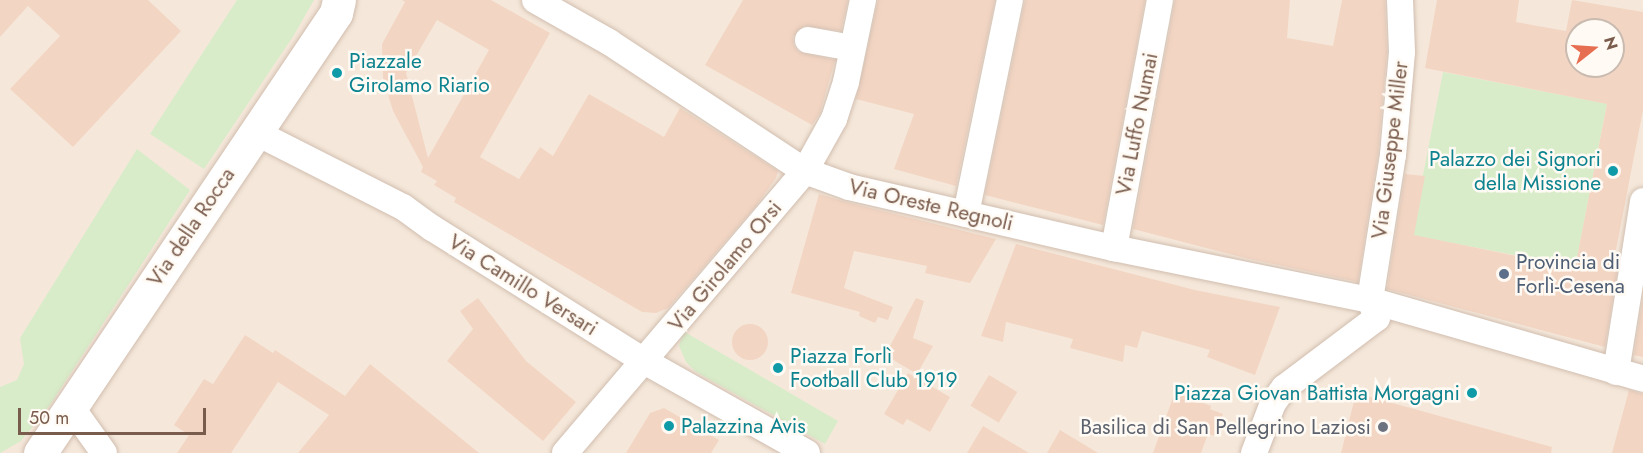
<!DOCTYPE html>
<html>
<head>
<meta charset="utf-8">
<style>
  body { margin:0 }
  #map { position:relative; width:1643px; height:453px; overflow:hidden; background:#fdf6ec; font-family:Jost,sans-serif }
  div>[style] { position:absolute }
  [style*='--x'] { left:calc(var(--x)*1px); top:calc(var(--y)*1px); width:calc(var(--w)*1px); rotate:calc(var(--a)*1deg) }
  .residential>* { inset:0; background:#f5e8da }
  .green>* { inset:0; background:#d8ecc9; transform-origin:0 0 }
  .building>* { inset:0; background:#f3d5c3; transform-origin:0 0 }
  .round { border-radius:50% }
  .roads { filter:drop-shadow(0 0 2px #d1beb0) drop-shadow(0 0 2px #d1beb0) }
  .street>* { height:26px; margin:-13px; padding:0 13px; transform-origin:13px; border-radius:13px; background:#fff }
  .secondary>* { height:33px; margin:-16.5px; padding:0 16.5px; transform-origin:16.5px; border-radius:16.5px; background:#fff }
  .dots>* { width:16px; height:16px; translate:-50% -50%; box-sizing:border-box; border:3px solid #fffaf3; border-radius:50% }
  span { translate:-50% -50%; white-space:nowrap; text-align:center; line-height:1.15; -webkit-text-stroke:5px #fffaf3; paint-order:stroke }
  .culture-label { font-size:21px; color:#0d838f }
  .left { translate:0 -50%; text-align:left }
  .right { translate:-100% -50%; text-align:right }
  .street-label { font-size:21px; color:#7a5c4d }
  .service-label { font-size:21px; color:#4e5e75 }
  .worship-label { font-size:21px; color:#5b616d }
  .north { position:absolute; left:1565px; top:18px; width:60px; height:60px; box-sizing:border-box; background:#fffaf3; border:2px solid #cabbb1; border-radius:50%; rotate:73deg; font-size:16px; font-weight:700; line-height:24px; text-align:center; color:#7a5c4d }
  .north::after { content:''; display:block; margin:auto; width:21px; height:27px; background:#e76f51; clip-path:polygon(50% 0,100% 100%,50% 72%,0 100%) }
  .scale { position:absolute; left:18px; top:408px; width:188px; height:27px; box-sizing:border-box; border:3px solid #7a5c4d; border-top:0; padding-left:8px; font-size:18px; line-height:21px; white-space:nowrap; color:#7a5c4d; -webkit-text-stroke:4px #fffaf3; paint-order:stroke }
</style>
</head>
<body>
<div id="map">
  <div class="residential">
    <div style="clip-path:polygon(evenodd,0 0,1643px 0,1643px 453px,0 453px,0 0,1577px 30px,1613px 30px,1613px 66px,1577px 66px,1577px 30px)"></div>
  </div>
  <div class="green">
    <div style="clip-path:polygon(237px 0,314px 0,294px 35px,204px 169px,150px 134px)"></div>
    <div style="left:1443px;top:72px;width:167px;height:166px;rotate:11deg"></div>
    <div style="clip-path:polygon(137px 149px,190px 190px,50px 405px,21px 441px,0 453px,0 387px,17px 380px,24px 364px,20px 338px)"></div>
    <div style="clip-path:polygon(683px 331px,838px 421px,825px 444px,696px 372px,686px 362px,679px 346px)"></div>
  </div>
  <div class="building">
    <div style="clip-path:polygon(0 0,148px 0,181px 31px,73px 147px,10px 89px,60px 36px,28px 6px,0 37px)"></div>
    <div style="clip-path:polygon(evenodd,402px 0,491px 0,550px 33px,480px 157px,519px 179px,540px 147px,553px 156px,589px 94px,664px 137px,680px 108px,778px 171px,776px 178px,756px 206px,668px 308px,656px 313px,642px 312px,454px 202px,456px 198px,434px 185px,437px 181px,421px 172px,423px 167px,393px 111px,383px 78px,382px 44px,405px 2px,402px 0,437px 20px,489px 50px,428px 158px,406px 73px,437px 20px)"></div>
    <div style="clip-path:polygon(743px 0,848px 0,841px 31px,804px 26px,793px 37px,794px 46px,799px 52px,835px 60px,820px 113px,812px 125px,705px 65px)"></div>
    <div style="clip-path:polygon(878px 0,995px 0,956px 186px,894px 169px,914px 114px,856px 99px)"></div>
    <div style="clip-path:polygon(1025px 0,1145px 0,1103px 225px,985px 195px)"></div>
    <div style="clip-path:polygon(1175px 0,1290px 0,1287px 38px,1333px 46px,1342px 0,1385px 0,1387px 52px,1378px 153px,1358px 282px,1245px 258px,1133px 229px)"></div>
    <div style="clip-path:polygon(evenodd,1437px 0,1519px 0,1516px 22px,1566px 31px,1572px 0,1643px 12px,1643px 110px,1614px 260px,1619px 260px,1605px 347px,1387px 289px,1405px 174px,1425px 176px,1414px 235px,1575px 268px,1607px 104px,1425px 68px,1437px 0,1577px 30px,1613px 30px,1613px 66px,1577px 66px,1577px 30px)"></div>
    <div style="clip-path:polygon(819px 194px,846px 202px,996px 239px,970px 283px,925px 273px,927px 266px,854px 251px,844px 288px,893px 307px,888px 320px,878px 317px,875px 323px,859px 316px,860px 312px,791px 293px)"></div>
    <div style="clip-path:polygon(1016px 244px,1195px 290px,1280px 307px,1255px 375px,1207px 357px,1210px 350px,1142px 331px,1137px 348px,1125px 345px,1123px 362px,1070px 348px,1073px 339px,1006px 322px,1003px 342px,981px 336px)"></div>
    <div style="clip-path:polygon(1643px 297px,1643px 357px,1634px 355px)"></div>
    <div style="clip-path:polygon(478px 298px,526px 361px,576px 402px,543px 441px,447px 361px,473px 329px,460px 311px)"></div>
    <div style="clip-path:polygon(916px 298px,924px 301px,913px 338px,933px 346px,917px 374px,885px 355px)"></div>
    <div class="round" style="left:732px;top:324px;width:36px;height:36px"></div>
    <div style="clip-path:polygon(245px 335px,273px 353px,275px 350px,345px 396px,370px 364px,479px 453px,298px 453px,329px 415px,278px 382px,231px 453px,177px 453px,189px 435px,174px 425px,204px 379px,213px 384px)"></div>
    <div style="clip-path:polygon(908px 373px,950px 397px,930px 432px,907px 419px,903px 425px,884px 414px)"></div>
    <div style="left:989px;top:375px;width:33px;height:36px;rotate:31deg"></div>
    <div style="clip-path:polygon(1629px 390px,1643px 394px,1643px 453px,1612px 453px)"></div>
    <div style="clip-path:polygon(1175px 392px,1211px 406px,1210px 409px,1223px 414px,1215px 436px,1208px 434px,1201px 453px,1153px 453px)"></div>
    <div style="clip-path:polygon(1356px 393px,1552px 447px,1551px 453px,1341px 453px)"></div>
    <div style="clip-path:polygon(664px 408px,719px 440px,711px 453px,626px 453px,650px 413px)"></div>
    <div style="clip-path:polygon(983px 426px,1029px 453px,967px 453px)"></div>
    <div style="clip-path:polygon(1060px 430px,1098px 453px,1047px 453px)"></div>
  </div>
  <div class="roads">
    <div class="street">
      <div style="--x:535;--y:0;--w:85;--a:29.6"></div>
      <div style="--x:609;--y:42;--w:235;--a:33.4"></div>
      <div style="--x:805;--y:171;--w:47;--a:20"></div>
      <div style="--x:849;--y:187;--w:272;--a:13"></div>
      <div style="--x:1114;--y:248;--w:261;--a:11.5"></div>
      <div style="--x:1370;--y:300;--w:284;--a:16.1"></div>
      <div style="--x:808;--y:40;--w:45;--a:10.3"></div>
      <div style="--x:255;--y:132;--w:166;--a:26.9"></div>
      <div style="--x:403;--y:207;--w:36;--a:36"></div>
      <div style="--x:432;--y:228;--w:250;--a:32.1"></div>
      <div style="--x:644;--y:361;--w:187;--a:29.4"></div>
      <div style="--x:966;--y:214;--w:218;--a:-78.4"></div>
      <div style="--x:1114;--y:248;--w:252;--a:-79.5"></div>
      <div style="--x:1616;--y:372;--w:173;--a:-81"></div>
      <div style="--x:72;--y:408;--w:55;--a:54.6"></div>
      <div style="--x:565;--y:453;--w:370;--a:-49.6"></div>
      <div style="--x:805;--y:171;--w:60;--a:-60.9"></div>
      <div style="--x:834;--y:119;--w:39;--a:-72"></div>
      <div style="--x:846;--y:82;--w:84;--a:-78.3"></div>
      <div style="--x:1254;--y:453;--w:53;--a:-69.2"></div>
      <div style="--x:1273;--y:403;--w:19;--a:-54"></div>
      <div style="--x:1284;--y:388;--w:116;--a:-37"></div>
      <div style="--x:1377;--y:318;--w:19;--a:-111"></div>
      <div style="--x:1370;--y:300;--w:147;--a:-81"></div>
      <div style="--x:1393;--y:155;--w:103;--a:-85"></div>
      <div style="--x:1402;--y:52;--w:52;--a:-92.2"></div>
    </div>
    <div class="secondary">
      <div style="--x:40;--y:453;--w:530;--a:-56.07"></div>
      <div style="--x:336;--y:13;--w:13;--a:-77"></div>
    </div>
  </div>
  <div class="dots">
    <div style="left:337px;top:73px;background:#0f9aa8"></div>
    <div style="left:1613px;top:171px;background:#0f9aa8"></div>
    <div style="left:1504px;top:274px;background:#5c6f8a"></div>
    <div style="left:778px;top:368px;background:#0f9aa8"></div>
    <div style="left:1472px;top:393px;background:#0f9aa8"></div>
    <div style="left:669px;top:426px;background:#0f9aa8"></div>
    <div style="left:1383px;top:427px;background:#6b7280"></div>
  </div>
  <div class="culture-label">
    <span class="left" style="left:349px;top:73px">Piazzale<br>Girolamo Riario</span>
    <span class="right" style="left:1601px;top:171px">Palazzo dei Signori<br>della Missione</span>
    <span class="left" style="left:790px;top:368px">Piazza Forlì<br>Football Club 1919</span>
    <span class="right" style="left:1460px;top:393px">Piazza Giovan Battista Morgagni</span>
    <span class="left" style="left:681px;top:426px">Palazzina Avis</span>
  </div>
  <div class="street-label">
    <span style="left:1137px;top:124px;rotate:-79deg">Via Luffo Numai</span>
    <span style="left:1390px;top:150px;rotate:-83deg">Via Giuseppe Miller</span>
    <span style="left:931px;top:205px;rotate:13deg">Via Oreste Regnoli</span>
    <span style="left:191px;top:227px;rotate:-56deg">Via della Rocca</span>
    <span style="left:725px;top:266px;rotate:-50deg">Via Girolamo Orsi</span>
    <span style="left:523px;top:285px;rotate:32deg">Via Camillo Versari</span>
  </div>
  <div class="service-label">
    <span class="left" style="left:1516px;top:274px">Provincia di<br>Forlì-Cesena</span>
  </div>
  <div class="worship-label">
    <span class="right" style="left:1371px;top:427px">Basilica di San Pellegrino Laziosi</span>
  </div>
  <div class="north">N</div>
  <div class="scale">50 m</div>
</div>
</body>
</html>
